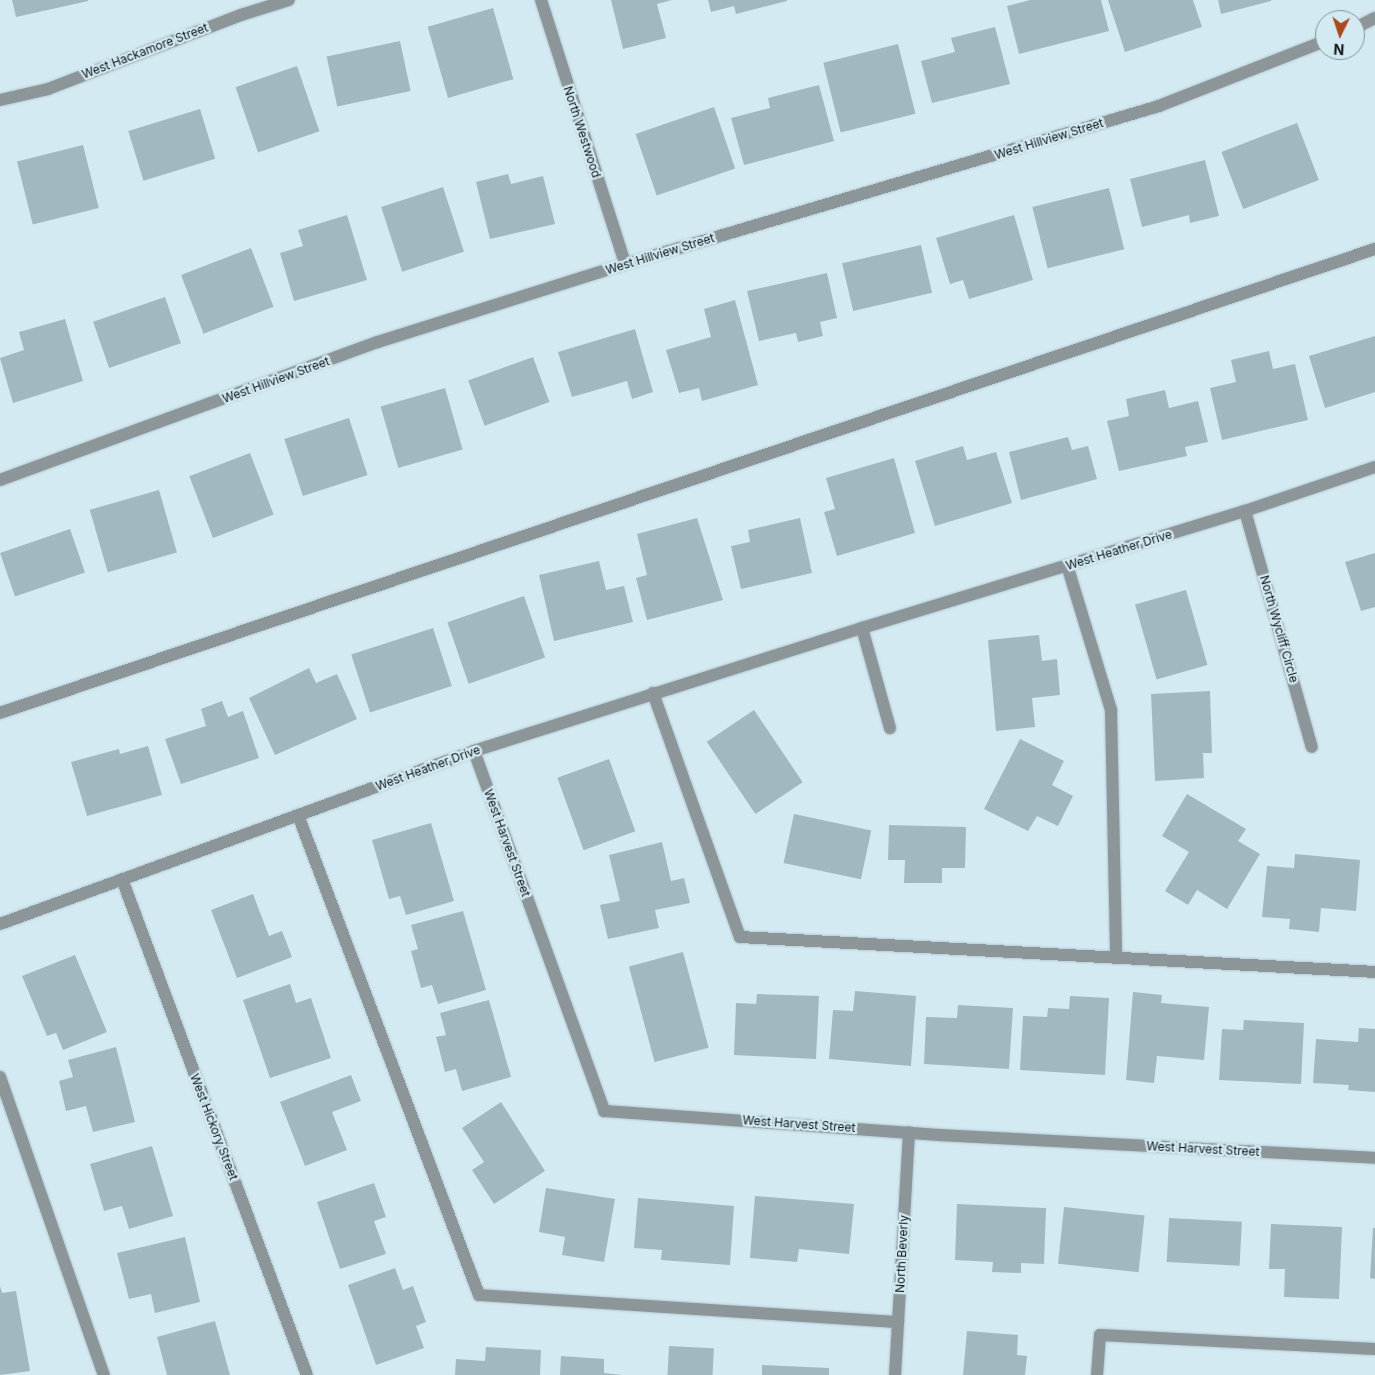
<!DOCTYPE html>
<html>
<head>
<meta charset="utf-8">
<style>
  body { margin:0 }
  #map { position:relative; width:1375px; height:1375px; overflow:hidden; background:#d3eaf3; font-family:Inter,sans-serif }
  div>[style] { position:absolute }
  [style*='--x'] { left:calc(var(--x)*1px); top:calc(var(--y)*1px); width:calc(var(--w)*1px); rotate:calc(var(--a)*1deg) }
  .building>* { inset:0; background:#a2b8c1; transform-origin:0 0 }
  .roads { filter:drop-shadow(0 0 1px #b3c8d0) drop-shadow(0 0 1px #b3c8d0) }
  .minor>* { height:12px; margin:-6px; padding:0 6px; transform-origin:6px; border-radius:6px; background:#8c9699 }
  span { translate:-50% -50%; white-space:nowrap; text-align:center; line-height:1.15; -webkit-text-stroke:4.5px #d3eaf3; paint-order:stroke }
  .street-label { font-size:12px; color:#0c1417 }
  .north { position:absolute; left:1315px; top:10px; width:50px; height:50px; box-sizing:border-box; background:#d3eaf3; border:1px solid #83949b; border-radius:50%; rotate:184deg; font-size:14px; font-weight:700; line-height:20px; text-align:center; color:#0c1417 }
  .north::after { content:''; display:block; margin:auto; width:18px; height:22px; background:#ad4817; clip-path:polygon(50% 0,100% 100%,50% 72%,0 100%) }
</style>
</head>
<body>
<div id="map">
  <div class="building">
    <div style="clip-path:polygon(12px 0,88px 0,88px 1px,16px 17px)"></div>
    <div style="clip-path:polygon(611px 0,672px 0,657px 4px,666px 38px,623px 49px)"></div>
    <div style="clip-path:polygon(708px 0,787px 0,787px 1px,736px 14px,734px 6px,711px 12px)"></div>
    <div style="clip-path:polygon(1030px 0,1101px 0,1109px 31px,1019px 54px,1007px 6px)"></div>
    <div style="clip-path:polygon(1108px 0,1193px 0,1202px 27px,1125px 52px)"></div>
    <div style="clip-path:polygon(1218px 0,1271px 0,1271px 1px,1221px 14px)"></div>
    <div style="left:493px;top:8px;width:74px;height:68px;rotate:74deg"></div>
    <div style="clip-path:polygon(995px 27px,1010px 84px,932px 103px,921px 61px,955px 52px,951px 38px)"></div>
    <div style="left:400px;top:41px;width:51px;height:75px;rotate:78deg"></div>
    <div style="left:898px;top:44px;width:72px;height:77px;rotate:76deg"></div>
    <div style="left:297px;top:66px;width:69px;height:65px;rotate:71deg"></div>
    <div style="clip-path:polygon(819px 85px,834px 141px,744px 165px,731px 118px,770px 108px,768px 98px)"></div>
    <div style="left:714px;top:107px;width:65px;height:83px;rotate:71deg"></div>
    <div style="left:200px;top:109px;width:52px;height:75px;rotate:73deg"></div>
    <div style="left:1297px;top:123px;width:61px;height:81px;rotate:69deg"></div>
    <div style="left:83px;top:145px;width:65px;height:68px;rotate:76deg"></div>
    <div style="clip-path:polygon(1205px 160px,1219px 216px,1190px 223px,1189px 215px,1142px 227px,1130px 179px)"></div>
    <div style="clip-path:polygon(508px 174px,511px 184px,543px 176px,555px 224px,490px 239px,476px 182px)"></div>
    <div style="left:443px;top:187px;width:68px;height:65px;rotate:72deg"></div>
    <div style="left:1109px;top:188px;width:63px;height:79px;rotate:76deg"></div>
    <div style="clip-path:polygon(347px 215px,367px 280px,294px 301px,280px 253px,303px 246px,298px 230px)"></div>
    <div style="clip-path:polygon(1014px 215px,1033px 280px,969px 299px,963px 280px,950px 284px,936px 238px)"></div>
    <div style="left:921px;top:245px;width:49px;height:81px;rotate:77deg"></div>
    <div style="left:251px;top:248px;width:63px;height:75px;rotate:69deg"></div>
    <div style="clip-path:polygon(827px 273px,837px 318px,820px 322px,823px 336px,798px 342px,796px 333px,759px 341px,747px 291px)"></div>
    <div style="left:165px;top:297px;width:49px;height:76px;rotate:71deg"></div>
    <div style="clip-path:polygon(735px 300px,758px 385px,702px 401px,699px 388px,679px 393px,666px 350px,711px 337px,704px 309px)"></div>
    <div style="clip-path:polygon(65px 319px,83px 381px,13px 403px,0 358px,24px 350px,19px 332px)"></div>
    <div style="clip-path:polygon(635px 329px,653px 392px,632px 399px,627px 381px,572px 397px,558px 352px)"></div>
    <div style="clip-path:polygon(1375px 336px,1375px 392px,1325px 408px,1309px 356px)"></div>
    <div style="clip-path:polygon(1269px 351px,1273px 369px,1295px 364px,1308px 420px,1222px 440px,1210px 388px,1236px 382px,1231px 360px)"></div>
    <div style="left:533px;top:357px;width:48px;height:69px;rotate:70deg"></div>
    <div style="left:445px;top:388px;width:64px;height:67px;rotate:74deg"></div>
    <div style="clip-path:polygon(1165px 390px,1169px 408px,1198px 401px,1208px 442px,1185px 447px,1187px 456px,1119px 471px,1107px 421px,1129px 416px,1126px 399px)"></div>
    <div style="left:349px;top:418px;width:60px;height:68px;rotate:72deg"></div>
    <div style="clip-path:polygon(1068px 437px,1072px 450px,1088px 446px,1097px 479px,1021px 500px,1009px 452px)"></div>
    <div style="clip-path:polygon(963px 446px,967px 460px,996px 452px,1012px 503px,935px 526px,915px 461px)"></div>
    <div style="left:250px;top:453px;width:66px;height:65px;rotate:69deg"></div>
    <div style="clip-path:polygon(894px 458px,915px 533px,837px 556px,824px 512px,835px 509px,826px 478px)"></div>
    <div style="left:159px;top:490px;width:65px;height:72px;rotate:74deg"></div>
    <div style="clip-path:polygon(697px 518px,723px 600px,647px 620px,636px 578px,647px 575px,637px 534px)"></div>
    <div style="clip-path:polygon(800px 518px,812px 573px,741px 589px,731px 546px,750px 542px,748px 530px)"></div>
    <div style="left:70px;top:529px;width:46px;height:74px;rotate:71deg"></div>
    <div style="clip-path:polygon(1375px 553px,1375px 607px,1361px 611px,1345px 562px)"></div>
    <div style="clip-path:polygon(599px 561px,606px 590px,624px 586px,633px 622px,554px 641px,539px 575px)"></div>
    <div style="left:1186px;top:590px;width:78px;height:53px;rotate:74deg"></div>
    <div style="left:524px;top:596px;width:65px;height:81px;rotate:71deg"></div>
    <div style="left:433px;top:628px;width:61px;height:86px;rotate:72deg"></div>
    <div style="clip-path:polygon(1039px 635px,1042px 661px,1057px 659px,1060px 695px,1032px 698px,1035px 727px,996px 731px,988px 640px)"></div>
    <div style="clip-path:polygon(309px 668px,316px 683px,337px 674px,357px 719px,275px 755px,249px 698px)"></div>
    <div style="clip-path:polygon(1210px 691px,1212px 753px,1203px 753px,1204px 778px,1155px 781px,1151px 694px)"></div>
    <div style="clip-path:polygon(222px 701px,228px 717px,243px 711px,259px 758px,181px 784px,165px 739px,206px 726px,201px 709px)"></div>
    <div style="left:754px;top:710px;width:87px;height:57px;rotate:56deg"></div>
    <div style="clip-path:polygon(1020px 739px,1064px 761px,1052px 785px,1073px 796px,1058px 826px,1037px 816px,1028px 831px,984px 809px)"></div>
    <div style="clip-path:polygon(148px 746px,162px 795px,87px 816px,71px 762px,119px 749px,120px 754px)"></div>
    <div style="left:609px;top:759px;width:77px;height:55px;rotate:70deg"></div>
    <div style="clip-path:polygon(1187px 794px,1246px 829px,1238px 841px,1260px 854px,1227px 909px,1197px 890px,1188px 905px,1165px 891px,1189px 852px,1162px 836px)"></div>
    <div style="left:794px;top:814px;width:79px;height:50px;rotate:12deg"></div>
    <div style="clip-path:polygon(431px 823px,454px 901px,406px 915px,400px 896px,389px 899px,372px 840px)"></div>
    <div style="clip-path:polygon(889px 825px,966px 827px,965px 868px,942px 868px,942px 883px,904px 883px,905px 860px,888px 860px)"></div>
    <div style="clip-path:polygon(662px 842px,671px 881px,684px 878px,690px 903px,655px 910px,659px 928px,608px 939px,600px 905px,620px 901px,609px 855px)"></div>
    <div style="clip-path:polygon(1295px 854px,1360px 860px,1356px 911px,1321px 908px,1319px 932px,1289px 929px,1290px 919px,1262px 917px,1267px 866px,1294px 868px)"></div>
    <div style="clip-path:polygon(253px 894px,269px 936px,282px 931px,292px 957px,237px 978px,211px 910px)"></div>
    <div style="clip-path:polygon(463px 911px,486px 990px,438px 1004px,432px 985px,421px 988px,411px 951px,418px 949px,411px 925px)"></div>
    <div style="left:683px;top:952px;width:99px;height:56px;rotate:75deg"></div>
    <div style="clip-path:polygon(75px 955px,107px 1032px,63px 1050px,56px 1033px,47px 1036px,22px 976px)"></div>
    <div style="clip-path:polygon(290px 984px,296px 1003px,311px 998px,331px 1058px,270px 1078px,243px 1000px)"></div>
    <div style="clip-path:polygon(855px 991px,916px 996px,911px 1066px,829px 1059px,833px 1010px,853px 1011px)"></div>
    <div style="clip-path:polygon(1133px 992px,1162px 995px,1161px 1003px,1209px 1007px,1204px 1060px,1157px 1056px,1154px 1083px,1126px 1080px)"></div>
    <div style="clip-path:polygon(757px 994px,819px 996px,816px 1059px,734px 1055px,736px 1003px,756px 1004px)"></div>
    <div style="clip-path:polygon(1070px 996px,1109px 998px,1105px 1075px,1020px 1070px,1023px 1016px,1047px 1017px,1048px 1008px,1069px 1009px)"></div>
    <div style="clip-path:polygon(489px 1000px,511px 1077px,462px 1091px,456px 1069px,445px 1072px,436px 1037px,446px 1035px,440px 1013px)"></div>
    <div style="clip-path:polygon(958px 1005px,1013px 1008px,1009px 1069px,924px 1064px,926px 1017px,957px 1018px)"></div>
    <div style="clip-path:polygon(1244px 1020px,1304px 1023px,1301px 1084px,1219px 1080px,1222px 1029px,1243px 1030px)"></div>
    <div style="clip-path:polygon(1359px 1028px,1375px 1029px,1375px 1092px,1348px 1090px,1349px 1085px,1313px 1083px,1316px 1039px,1358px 1042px)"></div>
    <div style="clip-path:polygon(116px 1047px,135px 1122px,93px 1132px,86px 1106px,66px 1111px,59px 1081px,73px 1077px,68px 1060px)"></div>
    <div style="clip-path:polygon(351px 1075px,361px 1101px,332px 1112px,347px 1150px,305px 1166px,280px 1102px)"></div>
    <div style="clip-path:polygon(501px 1102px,545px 1171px,494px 1204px,472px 1170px,484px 1162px,462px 1128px)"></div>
    <div style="clip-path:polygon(152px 1146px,173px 1216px,129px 1229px,122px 1206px,104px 1211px,90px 1164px)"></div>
    <div style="clip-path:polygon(374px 1183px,386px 1217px,374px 1221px,386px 1254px,340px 1269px,317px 1202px)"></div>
    <div style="clip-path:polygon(546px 1188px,615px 1199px,604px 1262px,562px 1255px,565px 1237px,539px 1232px)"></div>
    <div style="clip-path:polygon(755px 1196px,854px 1204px,849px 1254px,799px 1249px,797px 1262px,750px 1258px)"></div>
    <div style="clip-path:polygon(638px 1198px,734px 1206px,730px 1265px,661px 1260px,662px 1250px,634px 1248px)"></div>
    <div style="clip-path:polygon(957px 1204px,1046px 1208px,1044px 1264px,1021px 1263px,1021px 1273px,992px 1272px,993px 1262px,955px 1260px)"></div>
    <div style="left:1064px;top:1207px;width:81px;height:57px;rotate:6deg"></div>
    <div style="left:1169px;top:1218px;width:73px;height:44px;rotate:3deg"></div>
    <div style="clip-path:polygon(1271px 1224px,1342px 1227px,1339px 1299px,1284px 1297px,1285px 1269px,1269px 1269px)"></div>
    <div style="clip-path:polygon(1373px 1228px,1375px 1228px,1375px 1279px,1370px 1278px)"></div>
    <div style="clip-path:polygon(185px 1237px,200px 1302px,155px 1313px,151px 1294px,129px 1299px,117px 1253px)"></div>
    <div style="clip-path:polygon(395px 1268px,403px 1290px,413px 1286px,426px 1322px,416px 1326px,424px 1348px,376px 1365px,348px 1285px)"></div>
    <div style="clip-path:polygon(0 1286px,2px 1293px,16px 1291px,30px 1371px,0 1375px)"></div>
    <div style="clip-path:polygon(215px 1321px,230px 1375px,167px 1375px,157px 1337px)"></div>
    <div style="clip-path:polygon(967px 1331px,1018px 1335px,1017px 1355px,1027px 1356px,1025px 1375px,963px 1375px)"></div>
    <div style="left:669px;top:1346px;width:45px;height:29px;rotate:3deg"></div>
    <div style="clip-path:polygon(486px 1347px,541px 1350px,540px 1375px,455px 1375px,456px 1359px,485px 1361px)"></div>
    <div style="clip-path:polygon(561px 1356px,604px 1359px,604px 1373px,622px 1375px,560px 1375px)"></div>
    <div style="clip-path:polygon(762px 1365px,829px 1368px,829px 1375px,762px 1375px)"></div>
  </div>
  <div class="roads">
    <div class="minor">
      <div style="--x:541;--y:0;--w:277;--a:72.3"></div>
      <div style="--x:1355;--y:28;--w:22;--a:-27"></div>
      <div style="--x:0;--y:100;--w:49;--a:-12.9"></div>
      <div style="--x:48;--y:89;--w:207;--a:-21"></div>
      <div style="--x:241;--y:15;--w:50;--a:-17.4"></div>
      <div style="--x:0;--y:480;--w:402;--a:-20.1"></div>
      <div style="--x:378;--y:342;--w:259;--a:-17.5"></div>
      <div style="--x:625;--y:264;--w:557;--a:-16.48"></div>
      <div style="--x:1159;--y:106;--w:178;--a:-21.4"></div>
      <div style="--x:1245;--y:511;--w:245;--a:74.2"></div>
      <div style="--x:1067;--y:565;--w:152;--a:73.1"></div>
      <div style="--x:1111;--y:710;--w:248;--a:88.8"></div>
      <div style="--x:862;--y:628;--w:104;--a:74.4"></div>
      <div style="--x:653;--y:693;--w:259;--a:70.4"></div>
      <div style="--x:740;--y:937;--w:636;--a:3.15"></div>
      <div style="--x:0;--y:713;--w:1451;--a:-18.65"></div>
      <div style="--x:474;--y:751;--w:383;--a:70.1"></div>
      <div style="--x:604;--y:1111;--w:337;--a:4.1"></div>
      <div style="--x:940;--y:1135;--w:436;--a:3"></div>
      <div style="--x:298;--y:815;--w:513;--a:69.34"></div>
      <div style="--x:479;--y:1295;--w:420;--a:3.7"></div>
      <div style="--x:122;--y:879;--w:529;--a:69.55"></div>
      <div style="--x:0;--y:924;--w:505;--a:-20.05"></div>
      <div style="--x:474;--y:751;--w:407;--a:-17.6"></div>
      <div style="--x:862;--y:628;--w:400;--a:-17"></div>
      <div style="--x:1245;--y:511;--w:137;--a:-18.7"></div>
      <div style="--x:0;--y:1077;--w:316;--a:70.8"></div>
      <div style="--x:895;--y:1375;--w:243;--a:-86.7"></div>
      <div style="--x:1097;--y:1375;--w:40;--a:-85.7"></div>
      <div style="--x:1100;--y:1335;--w:275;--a:2.9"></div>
    </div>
  </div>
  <div class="street-label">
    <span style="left:145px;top:51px;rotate:-21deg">West Hackamore Street</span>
    <span style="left:582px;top:132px;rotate:72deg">North Westwood</span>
    <span style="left:1049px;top:139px;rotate:-17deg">West Hillview Street</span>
    <span style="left:660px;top:254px;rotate:-17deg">West Hillview Street</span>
    <span style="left:276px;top:380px;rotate:-20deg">West Hillview Street</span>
    <span style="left:1119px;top:550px;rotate:-17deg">West Heather Drive</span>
    <span style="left:1279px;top:629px;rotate:74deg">North Wycliff Circle</span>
    <span style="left:428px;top:768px;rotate:-20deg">West Heather Drive</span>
    <span style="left:507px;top:843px;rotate:70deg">West Harvest Street</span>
    <span style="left:799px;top:1124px;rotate:4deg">West Harvest Street</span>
    <span style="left:214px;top:1127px;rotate:69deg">West Hickory Street</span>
    <span style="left:1203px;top:1149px;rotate:3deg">West Harvest Street</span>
    <span style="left:902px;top:1254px;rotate:-87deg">North Beverly</span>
  </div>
  <div class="north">N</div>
</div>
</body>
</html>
